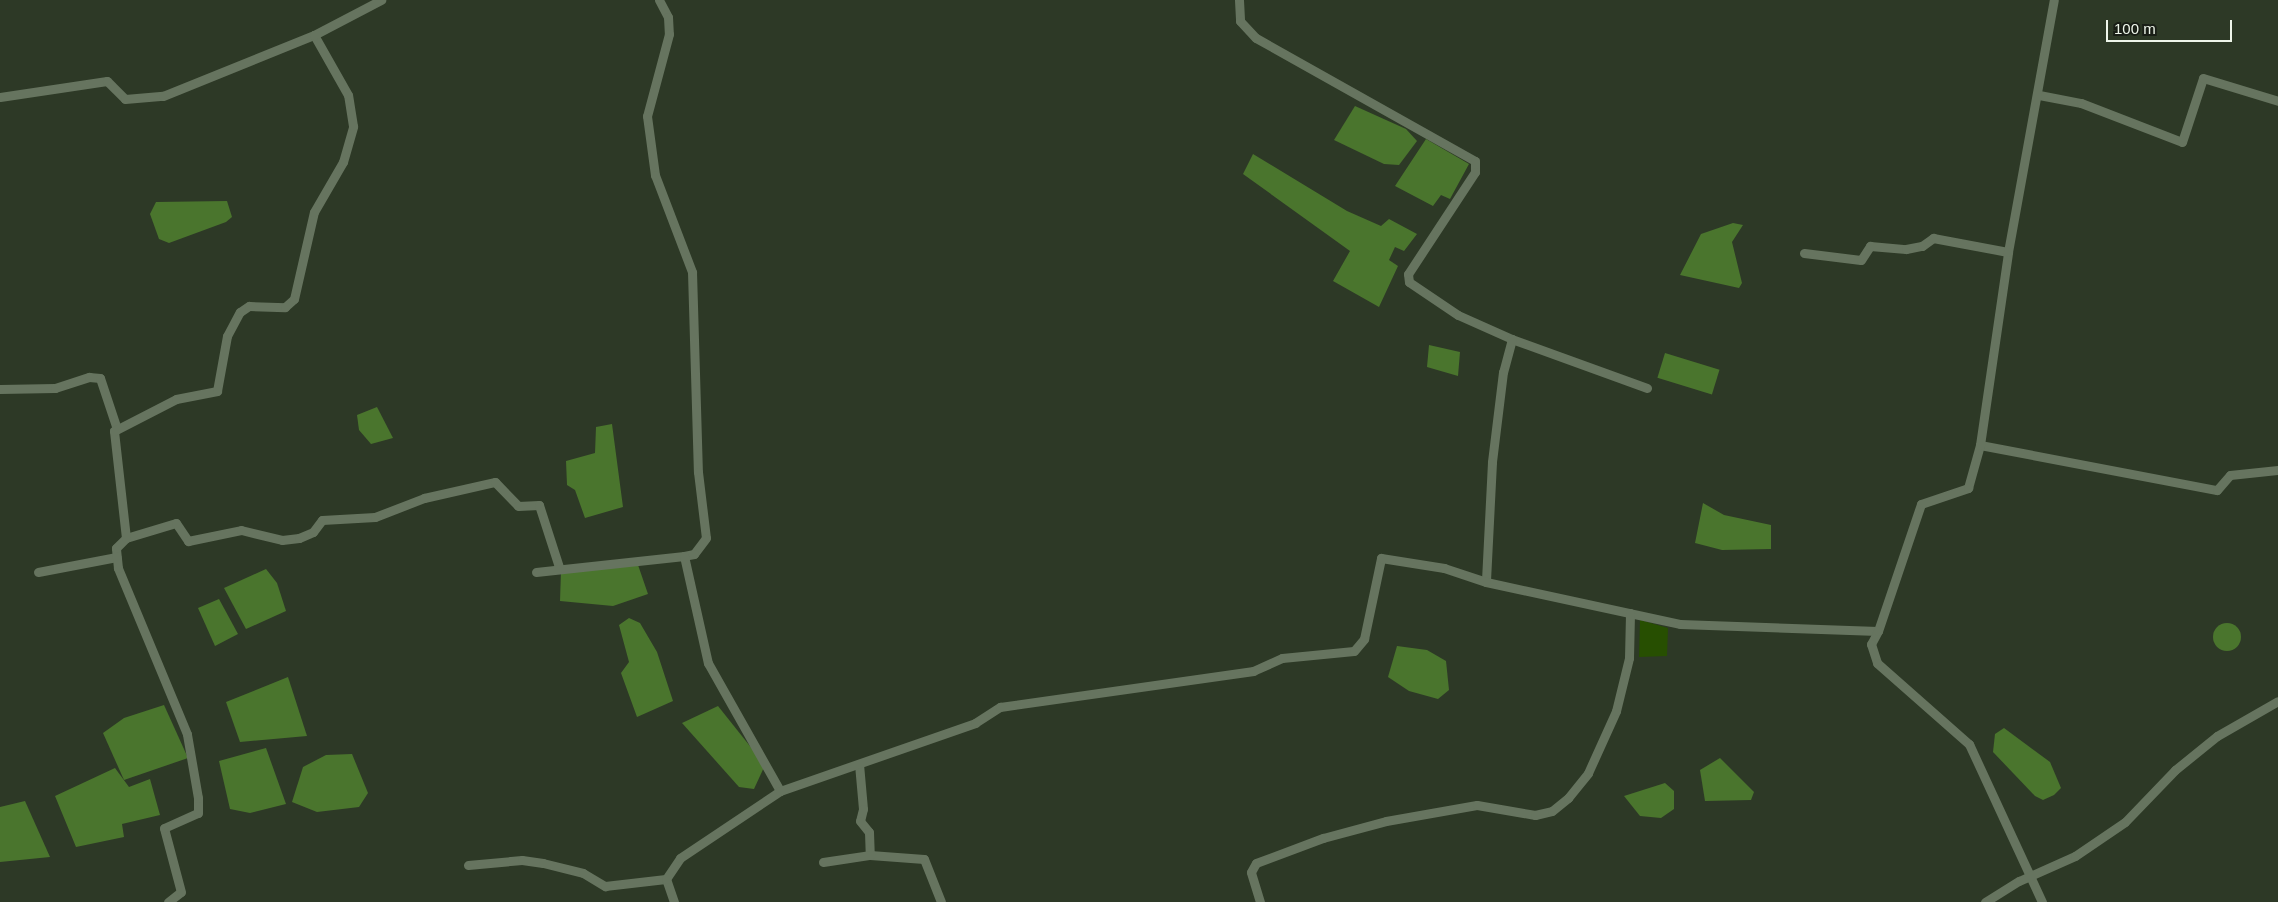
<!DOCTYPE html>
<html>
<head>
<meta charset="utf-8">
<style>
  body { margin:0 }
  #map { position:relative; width:2278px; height:902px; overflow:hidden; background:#2d3926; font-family:Helvetica,sans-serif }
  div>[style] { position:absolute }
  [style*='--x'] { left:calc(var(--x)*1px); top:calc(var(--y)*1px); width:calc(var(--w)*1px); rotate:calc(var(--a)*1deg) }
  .green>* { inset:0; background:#274f01 }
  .water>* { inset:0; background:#4a752d; transform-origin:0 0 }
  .round { border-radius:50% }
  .street>* { height:9px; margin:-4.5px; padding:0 4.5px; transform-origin:4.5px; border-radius:4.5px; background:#66745f }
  span { translate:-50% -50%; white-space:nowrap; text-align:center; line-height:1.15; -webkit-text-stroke:5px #191e16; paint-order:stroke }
  .scale { position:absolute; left:2106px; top:20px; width:126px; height:22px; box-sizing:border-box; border:2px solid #eef6ea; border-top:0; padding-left:6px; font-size:15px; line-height:18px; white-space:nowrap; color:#eef6ea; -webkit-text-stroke:4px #191e16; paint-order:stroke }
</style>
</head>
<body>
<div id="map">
  <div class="green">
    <div style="clip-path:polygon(1640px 620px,1668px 628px,1667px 656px,1639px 657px)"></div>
  </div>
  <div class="water">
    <div style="clip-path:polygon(1355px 106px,1406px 129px,1417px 141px,1399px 165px,1384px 164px,1334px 140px)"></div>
    <div style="clip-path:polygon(1426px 139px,1469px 164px,1450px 199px,1441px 195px,1433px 206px,1395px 186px)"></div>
    <div style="clip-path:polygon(1253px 154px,1347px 211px,1381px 226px,1389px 219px,1417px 234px,1404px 251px,1395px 247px,1389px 260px,1398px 266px,1379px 307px,1333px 281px,1350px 251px,1243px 174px)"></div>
    <div style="clip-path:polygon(227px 201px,232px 217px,226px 222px,169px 243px,159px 239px,150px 214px,156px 202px)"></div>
    <div style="clip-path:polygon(1733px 223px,1743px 225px,1732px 242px,1742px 283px,1739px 288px,1680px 275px,1701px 234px)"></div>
    <div style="clip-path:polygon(1429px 345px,1460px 352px,1458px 376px,1427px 367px)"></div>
    <div style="left:1665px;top:353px;width:57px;height:26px;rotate:17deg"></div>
    <div style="clip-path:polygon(377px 407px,393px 438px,371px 444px,359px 430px,357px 415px)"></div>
    <div style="clip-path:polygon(612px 424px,623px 507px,585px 518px,575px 490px,567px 485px,566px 461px,595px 453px,596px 427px)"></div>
    <div style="clip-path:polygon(1703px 503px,1724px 515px,1771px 525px,1771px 549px,1722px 550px,1695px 543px)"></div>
    <div style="clip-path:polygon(634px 564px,638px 565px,648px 594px,613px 606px,560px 601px,561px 571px)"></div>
    <div style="clip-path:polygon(266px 569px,277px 583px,286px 611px,246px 629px,224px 588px)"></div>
    <div style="clip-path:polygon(219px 599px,238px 634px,215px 646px,198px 608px)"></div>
    <div style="clip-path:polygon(629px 618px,640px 623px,657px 652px,673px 701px,637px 717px,621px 673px,629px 662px,619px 625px)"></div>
    <div class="round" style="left:2213px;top:623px;width:28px;height:28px"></div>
    <div style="clip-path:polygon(1397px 646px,1427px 650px,1446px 661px,1449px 690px,1438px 699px,1409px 691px,1388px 677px)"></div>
    <div style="clip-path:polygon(288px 677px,307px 736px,240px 742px,226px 702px)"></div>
    <div style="clip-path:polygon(164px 705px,188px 758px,124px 780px,103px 733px,124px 718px)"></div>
    <div style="clip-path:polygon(718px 706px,765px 765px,754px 789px,739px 787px,682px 723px)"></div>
    <div style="clip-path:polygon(2004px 728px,2050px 762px,2061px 788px,2054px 795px,2043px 800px,2035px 796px,1993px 752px,1995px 734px)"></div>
    <div style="clip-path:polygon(266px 748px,286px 804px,250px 813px,230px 809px,219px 761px)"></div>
    <div style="clip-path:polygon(352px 754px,368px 793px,359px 807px,317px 812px,292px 802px,303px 767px,326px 755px)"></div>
    <div style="clip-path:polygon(1720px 758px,1754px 792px,1751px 800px,1705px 801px,1700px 770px)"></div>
    <div style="clip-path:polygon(115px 768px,129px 787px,150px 779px,160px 815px,122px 824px,124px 837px,76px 847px,55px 796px)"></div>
    <div style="clip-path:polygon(1665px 783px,1674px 791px,1674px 809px,1661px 818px,1640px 816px,1624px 796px)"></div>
    <div style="clip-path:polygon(25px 801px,50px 857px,0 862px,0 807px)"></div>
  </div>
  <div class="street">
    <div style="--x:659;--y:0;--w:19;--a:62"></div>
    <div style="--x:668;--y:17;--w:17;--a:87"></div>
    <div style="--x:669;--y:34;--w:85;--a:105"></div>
    <div style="--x:647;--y:116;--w:60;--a:82.3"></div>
    <div style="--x:655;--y:175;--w:104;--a:69.1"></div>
    <div style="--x:692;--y:272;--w:200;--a:88.3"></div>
    <div style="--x:698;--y:472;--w:66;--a:83.1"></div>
    <div style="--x:706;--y:538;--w:20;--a:127"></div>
    <div style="--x:694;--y:554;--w:10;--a:169"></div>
    <div style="--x:1239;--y:0;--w:21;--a:87"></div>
    <div style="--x:1240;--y:21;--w:23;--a:47"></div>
    <div style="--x:1256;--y:38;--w:251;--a:29.3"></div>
    <div style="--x:1475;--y:161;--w:11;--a:90"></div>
    <div style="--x:1475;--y:172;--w:122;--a:123.3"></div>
    <div style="--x:1408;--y:274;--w:8;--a:83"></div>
    <div style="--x:1409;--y:282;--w:59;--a:34"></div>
    <div style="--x:1458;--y:315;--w:59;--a:24"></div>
    <div style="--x:2039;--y:95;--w:43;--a:10.8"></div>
    <div style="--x:2081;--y:103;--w:108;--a:21.1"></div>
    <div style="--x:2182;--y:142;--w:67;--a:-71.8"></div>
    <div style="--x:2203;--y:78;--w:78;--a:17"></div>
    <div style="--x:0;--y:97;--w:108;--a:-8.5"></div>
    <div style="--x:107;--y:81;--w:25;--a:45"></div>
    <div style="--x:125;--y:99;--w:38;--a:-5"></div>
    <div style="--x:163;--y:96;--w:163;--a:-22"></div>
    <div style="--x:1804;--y:253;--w:57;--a:7"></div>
    <div style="--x:1861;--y:260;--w:17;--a:-57"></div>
    <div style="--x:1870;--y:246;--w:36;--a:5"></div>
    <div style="--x:1906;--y:249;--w:16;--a:-11"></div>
    <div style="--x:1922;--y:246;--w:14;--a:-36"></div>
    <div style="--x:1933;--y:238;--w:76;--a:10.6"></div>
    <div style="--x:1647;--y:388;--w:144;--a:-160.1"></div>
    <div style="--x:1512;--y:339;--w:34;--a:105"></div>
    <div style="--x:1503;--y:372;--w:91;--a:97"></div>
    <div style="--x:1492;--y:462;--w:120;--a:92.9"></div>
    <div style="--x:1486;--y:582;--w:198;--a:12.2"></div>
    <div style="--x:1680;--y:624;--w:198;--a:2"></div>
    <div style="--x:1878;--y:631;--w:15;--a:118"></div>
    <div style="--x:1871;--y:644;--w:20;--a:72"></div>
    <div style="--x:1877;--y:663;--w:123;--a:41.4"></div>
    <div style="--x:1969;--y:744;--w:174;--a:65.2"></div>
    <div style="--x:0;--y:389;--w:55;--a:-1"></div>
    <div style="--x:55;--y:388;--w:36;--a:-18"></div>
    <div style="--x:89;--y:377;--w:11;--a:5"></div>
    <div style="--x:100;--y:378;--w:51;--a:71.6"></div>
    <div style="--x:1980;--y:445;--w:241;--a:10.8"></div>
    <div style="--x:2217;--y:490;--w:20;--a:-49"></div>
    <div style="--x:2230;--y:475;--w:48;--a:-5.9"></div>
    <div style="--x:126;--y:538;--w:52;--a:-16.7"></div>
    <div style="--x:176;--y:523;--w:22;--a:56"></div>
    <div style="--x:188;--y:541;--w:54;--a:-11.7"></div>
    <div style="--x:241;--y:530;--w:42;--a:13.7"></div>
    <div style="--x:282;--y:540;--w:17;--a:-7"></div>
    <div style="--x:299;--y:538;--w:15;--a:-23"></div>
    <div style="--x:313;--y:532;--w:15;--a:-53"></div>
    <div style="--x:322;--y:520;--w:53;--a:-3.2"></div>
    <div style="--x:375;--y:517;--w:53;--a:-21.2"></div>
    <div style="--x:424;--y:498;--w:73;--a:-12.7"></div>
    <div style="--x:495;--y:482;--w:33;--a:46"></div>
    <div style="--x:518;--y:506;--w:21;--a:-3"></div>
    <div style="--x:539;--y:505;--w:65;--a:72.1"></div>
    <div style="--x:38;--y:572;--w:80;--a:-10.8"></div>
    <div style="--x:536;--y:572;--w:149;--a:-6.2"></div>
    <div style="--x:684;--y:556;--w:110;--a:77.4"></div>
    <div style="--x:708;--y:663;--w:147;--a:60.6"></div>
    <div style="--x:1878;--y:631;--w:134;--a:-71.3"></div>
    <div style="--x:1921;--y:504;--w:50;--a:-18.8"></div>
    <div style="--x:1968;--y:488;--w:45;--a:-74.4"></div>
    <div style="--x:1980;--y:445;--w:195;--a:-81.7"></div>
    <div style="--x:2008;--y:252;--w:256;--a:-79.7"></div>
    <div style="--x:859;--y:764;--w:45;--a:84.9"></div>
    <div style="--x:863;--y:809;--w:12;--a:104"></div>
    <div style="--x:860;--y:821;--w:14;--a:51"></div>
    <div style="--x:869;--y:832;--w:23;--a:88"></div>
    <div style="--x:870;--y:855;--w:54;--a:4.2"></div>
    <div style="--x:924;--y:859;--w:46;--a:68.4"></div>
    <div style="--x:823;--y:862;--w:48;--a:-8.5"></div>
    <div style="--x:468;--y:865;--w:54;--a:-5.3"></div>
    <div style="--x:522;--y:860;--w:21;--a:8"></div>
    <div style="--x:543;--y:863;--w:41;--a:14"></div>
    <div style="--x:583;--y:873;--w:26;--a:31"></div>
    <div style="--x:605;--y:886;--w:61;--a:-6.5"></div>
    <div style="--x:168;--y:902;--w:16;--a:-38"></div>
    <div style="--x:181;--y:892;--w:66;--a:-104.9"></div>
    <div style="--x:164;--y:828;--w:37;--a:-24"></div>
    <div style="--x:198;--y:813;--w:15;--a:-90"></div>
    <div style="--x:198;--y:798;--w:65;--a:-99.8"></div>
    <div style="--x:187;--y:734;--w:180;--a:-112.6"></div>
    <div style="--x:118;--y:568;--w:20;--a:-96"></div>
    <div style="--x:116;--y:548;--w:14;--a:-45"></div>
    <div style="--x:126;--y:538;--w:108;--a:-96.4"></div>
    <div style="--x:114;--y:431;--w:70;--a:-27.3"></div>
    <div style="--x:176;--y:399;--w:42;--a:-11"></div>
    <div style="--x:217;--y:391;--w:56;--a:-79.7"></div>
    <div style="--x:227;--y:336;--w:27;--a:-62"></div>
    <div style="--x:240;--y:312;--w:11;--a:-34"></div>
    <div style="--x:249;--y:306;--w:36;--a:2"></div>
    <div style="--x:285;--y:307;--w:12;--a:-42"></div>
    <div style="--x:294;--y:299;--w:89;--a:-77.1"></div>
    <div style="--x:314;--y:212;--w:58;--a:-59.9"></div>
    <div style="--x:343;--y:162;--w:37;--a:-74"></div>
    <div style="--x:353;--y:126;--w:31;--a:-99"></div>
    <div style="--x:348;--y:95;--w:69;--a:-119.5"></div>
    <div style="--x:314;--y:35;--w:76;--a:-27.6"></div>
    <div style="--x:674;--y:902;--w:24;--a:-109"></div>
    <div style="--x:666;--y:879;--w:25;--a:-56"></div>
    <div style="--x:680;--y:858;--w:120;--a:-33.8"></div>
    <div style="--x:780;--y:791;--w:207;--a:-19.2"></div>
    <div style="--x:975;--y:723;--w:30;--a:-33"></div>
    <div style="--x:1000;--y:707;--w:256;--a:-8.1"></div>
    <div style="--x:1253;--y:671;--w:32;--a:-24"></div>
    <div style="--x:1282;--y:658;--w:72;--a:-5.6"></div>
    <div style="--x:1354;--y:651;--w:16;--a:-50"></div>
    <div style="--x:1364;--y:639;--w:83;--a:-78.1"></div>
    <div style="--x:1381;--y:558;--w:64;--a:9"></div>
    <div style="--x:1444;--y:568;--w:44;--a:18.4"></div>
    <div style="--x:1260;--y:902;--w:31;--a:-107"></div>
    <div style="--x:1251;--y:872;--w:10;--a:-61"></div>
    <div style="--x:1256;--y:863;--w:72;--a:-20.5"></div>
    <div style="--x:1323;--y:838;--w:65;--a:-15.1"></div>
    <div style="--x:1386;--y:821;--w:92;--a:-10"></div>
    <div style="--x:1477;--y:805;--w:59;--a:9.8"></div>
    <div style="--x:1535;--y:815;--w:17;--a:-13"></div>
    <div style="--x:1552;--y:811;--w:21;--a:-39"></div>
    <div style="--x:1568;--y:798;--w:32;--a:-51"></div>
    <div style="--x:1588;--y:773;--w:68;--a:-65.7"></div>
    <div style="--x:1616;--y:711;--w:55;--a:-76.2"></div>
    <div style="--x:1629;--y:658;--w:45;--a:-88.7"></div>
    <div style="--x:1985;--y:902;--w:40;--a:-32"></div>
    <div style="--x:2019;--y:881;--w:61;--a:-24.1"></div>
    <div style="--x:2075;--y:856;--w:60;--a:-34.2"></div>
    <div style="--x:2125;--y:822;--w:72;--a:-46.1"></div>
    <div style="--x:2175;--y:770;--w:54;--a:-39"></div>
    <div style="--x:2217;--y:736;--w:70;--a:-29.8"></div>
  </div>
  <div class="scale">100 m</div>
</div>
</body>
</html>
